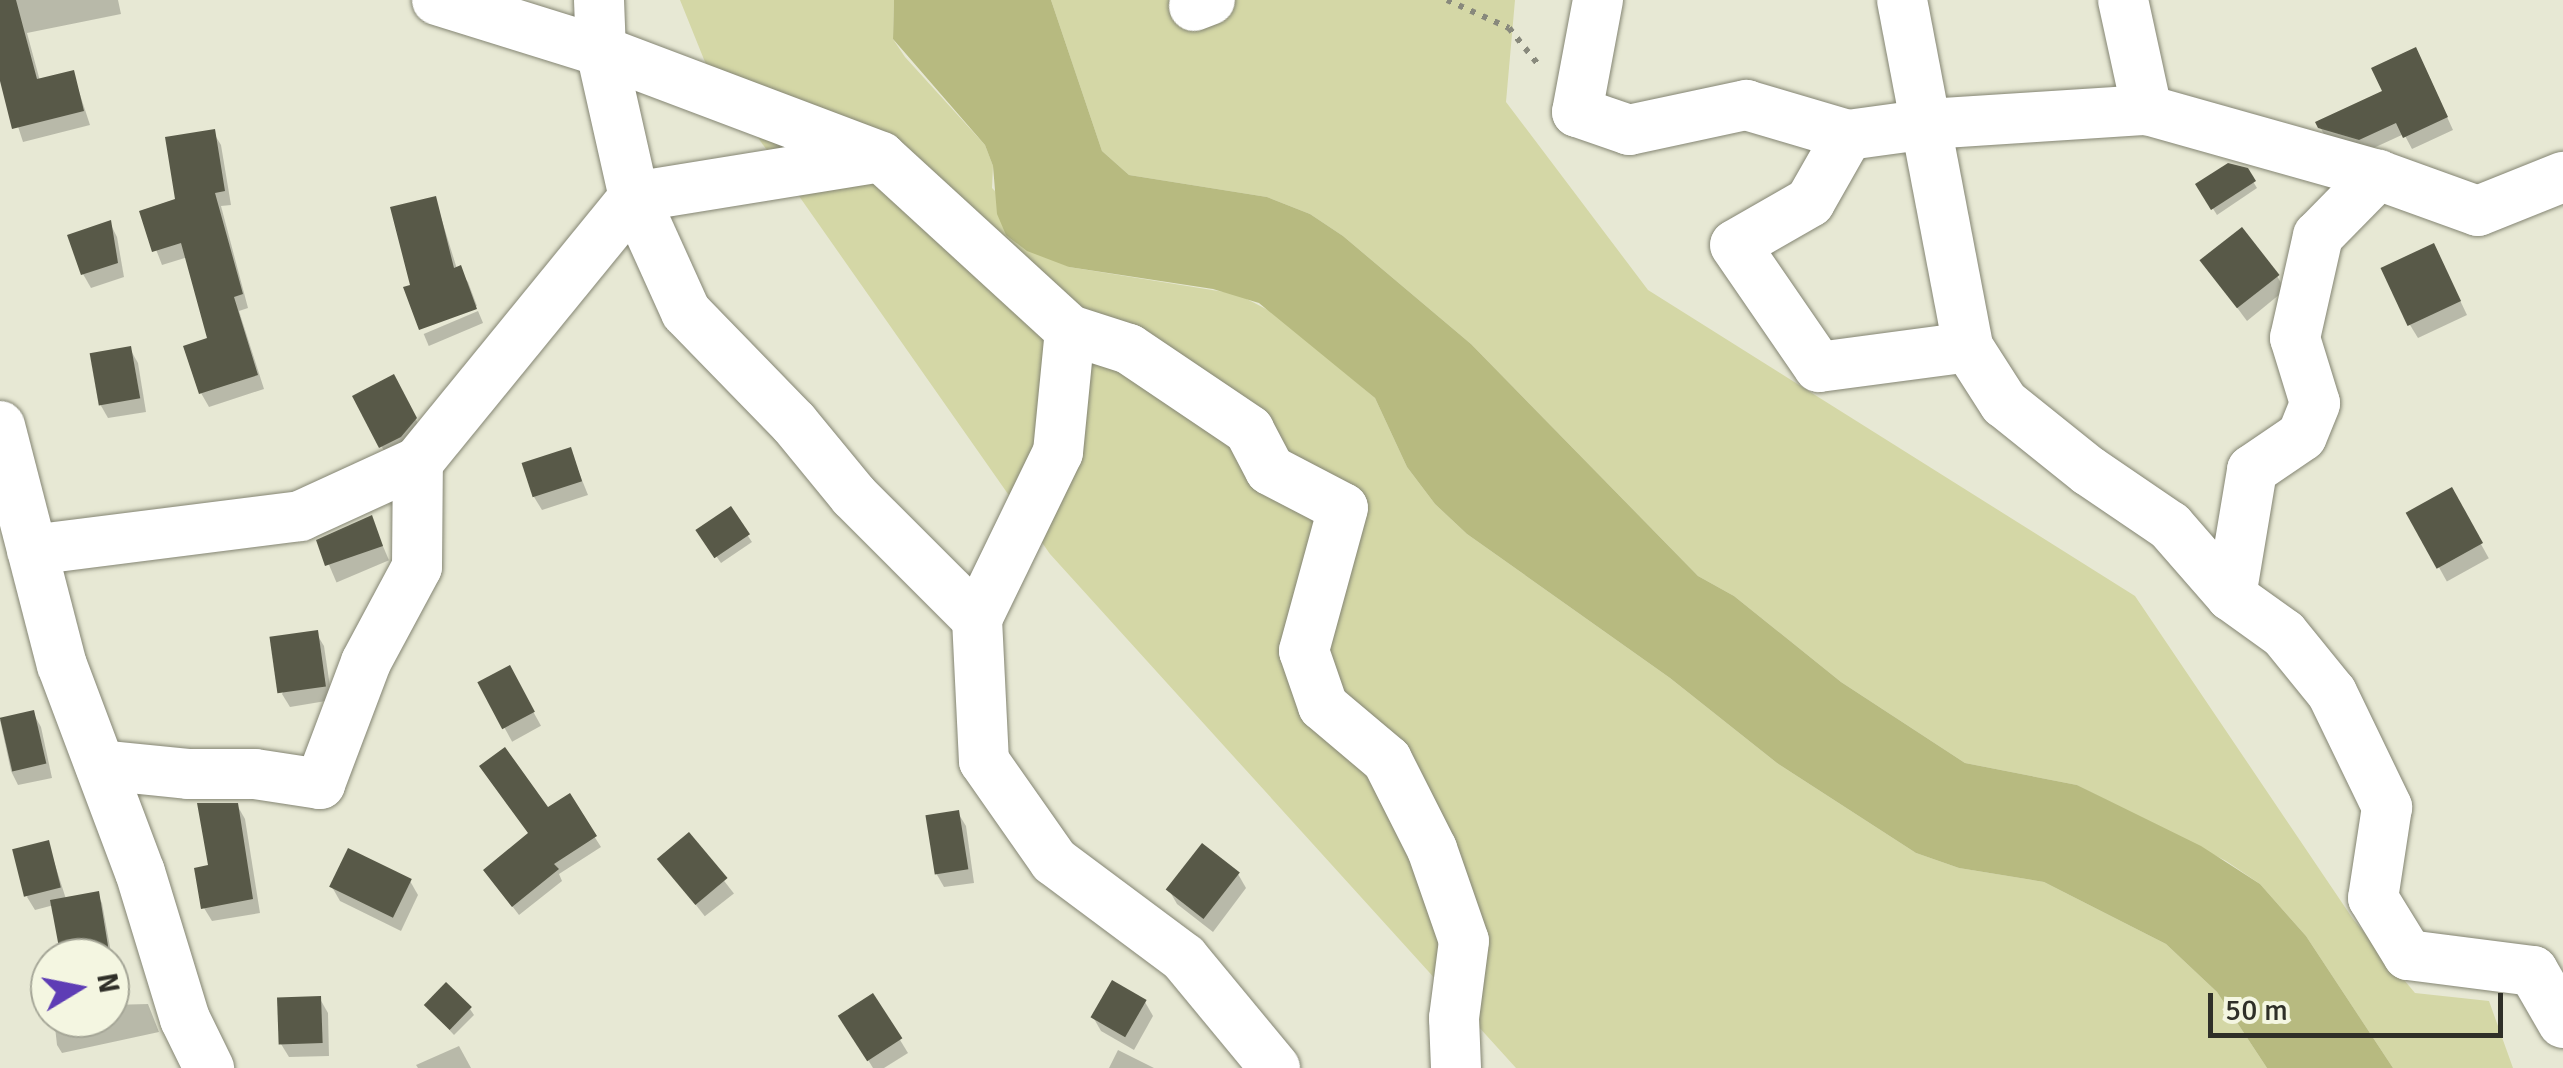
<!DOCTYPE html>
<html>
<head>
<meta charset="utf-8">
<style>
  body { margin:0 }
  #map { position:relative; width:2563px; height:1068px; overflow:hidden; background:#e7e8d4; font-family:Signika,sans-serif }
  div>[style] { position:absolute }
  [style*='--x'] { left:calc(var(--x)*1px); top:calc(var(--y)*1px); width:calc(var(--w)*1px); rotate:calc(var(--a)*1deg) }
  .green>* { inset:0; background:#d4d7a6 }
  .water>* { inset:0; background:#b7ba80 }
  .shadow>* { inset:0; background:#0003; transform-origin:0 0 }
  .building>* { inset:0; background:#585948; transform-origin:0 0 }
  .path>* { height:6px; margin-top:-3px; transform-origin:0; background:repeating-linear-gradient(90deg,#88897c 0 5px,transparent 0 13px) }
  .roads { filter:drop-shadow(0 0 2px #848573) drop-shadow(0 0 2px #848573) }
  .minor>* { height:50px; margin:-25px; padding:0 25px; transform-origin:25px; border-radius:25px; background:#fff }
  span { translate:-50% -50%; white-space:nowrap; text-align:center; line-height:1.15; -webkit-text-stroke:10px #f4f6e1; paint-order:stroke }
  .north { position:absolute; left:30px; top:938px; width:100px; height:100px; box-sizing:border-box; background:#f4f6e1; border:2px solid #a5a697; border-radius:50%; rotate:80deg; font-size:28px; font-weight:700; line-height:40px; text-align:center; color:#2f2f28 }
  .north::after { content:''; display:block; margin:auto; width:35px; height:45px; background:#5e3db5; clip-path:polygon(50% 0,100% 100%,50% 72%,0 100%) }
  .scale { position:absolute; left:2208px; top:993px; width:295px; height:45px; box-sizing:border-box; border:5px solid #2f2f28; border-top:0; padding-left:12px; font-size:30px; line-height:35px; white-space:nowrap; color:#2f2f28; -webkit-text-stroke:8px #f4f6e1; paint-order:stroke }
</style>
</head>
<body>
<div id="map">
  <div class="green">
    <div style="clip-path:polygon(680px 0,894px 0,893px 39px,905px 57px,985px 145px,993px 166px,992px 188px,1069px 267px,1237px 294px,1276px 314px,1375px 398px,1407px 467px,1435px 504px,1467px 534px,1670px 678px,1777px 763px,1916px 853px,1959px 868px,2044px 882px,2166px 944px,2217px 992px,2267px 1068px,1516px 1068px,1050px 554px,705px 62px)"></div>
    <div style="clip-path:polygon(1051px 0,1515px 0,1506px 102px,1648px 290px,2135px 596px,2353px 919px,2415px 993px,2489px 1001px,2513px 1068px,2393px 1068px,2306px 936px,2260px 884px,2226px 861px,2077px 785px,1965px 763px,1841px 682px,1734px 596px,1698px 576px,1471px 344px,1343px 236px,1310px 214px,1267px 197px,1129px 175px,1102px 151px)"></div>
  </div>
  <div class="water">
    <div style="clip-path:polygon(894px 0,1051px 0,1102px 151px,1129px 175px,1267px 197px,1310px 214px,1343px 236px,1471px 344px,1698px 576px,1734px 596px,1841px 682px,1965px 763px,2077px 785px,2201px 846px,2260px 884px,2306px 936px,2393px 1068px,2267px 1068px,2217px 992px,2166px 944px,2044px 882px,1959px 868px,1916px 853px,1777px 763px,1670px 678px,1467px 534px,1435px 504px,1407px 467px,1375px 398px,1259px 303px,1213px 289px,1069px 267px,1027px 251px,1006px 235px,997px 214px,993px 166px,985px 145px,893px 39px)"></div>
  </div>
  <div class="shadow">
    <div style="clip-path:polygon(0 0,118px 0,121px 14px,27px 33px,40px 81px,73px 73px,90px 125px,23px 142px,0 71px)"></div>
    <div style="clip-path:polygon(2422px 62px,2453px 130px,2412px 149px,2404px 134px,2367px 151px,2327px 140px,2318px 123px,2385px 92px)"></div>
    <div style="clip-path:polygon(213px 132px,221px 145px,231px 205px,221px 206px,248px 308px,239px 311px,264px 389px,209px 407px,201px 393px,210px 340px,188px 257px,162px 265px,142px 213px,178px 201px)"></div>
    <div style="clip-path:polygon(2246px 170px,2257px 188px,2217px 215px,2198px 185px)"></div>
    <div style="clip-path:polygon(435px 198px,457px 269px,468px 282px,477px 306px,420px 327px,412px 286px)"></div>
    <div style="clip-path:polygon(110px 223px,117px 237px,124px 277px,91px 288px,83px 274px)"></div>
    <div style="clip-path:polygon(2441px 260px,2467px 315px,2418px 338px,2410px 325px)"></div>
    <div style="clip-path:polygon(2203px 262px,2277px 276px,2285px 290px,2247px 321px)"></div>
    <div style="left:478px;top:311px;width:13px;height:59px;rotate:67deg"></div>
    <div style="clip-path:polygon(130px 349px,138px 363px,146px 412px,108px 418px,100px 404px)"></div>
    <div style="clip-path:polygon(401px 391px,423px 433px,389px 460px,355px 397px)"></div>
    <div style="clip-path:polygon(570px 450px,588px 495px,542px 510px,534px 497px)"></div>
    <div style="left:2451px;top:490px;width:78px;height:48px;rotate:61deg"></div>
    <div style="clip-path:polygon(730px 509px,752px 542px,721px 563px,702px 536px)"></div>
    <div style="left:371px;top:518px;width:46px;height:57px;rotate:67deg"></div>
    <div style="clip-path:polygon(316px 633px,324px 646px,332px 700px,290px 707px,282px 694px)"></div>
    <div style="left:509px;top:668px;width:66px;height:33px;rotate:61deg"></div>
    <div style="clip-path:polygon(33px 713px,41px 727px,52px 778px,18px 785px,11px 771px,0 720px)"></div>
    <div style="clip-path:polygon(569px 797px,601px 847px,559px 874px,562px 881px,519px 915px,492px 880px,548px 811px)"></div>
    <div style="clip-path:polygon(237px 805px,245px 819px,260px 913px,212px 921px,204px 908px,211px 867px)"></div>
    <div style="clip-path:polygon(958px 813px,966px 826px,974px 883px,944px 887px,936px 873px)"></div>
    <div style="left:689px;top:836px;width:73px;height:37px;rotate:52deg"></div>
    <div style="clip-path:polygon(48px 843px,66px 899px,97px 894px,102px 903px,116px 980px,110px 981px,110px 958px,63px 958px,54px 905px,35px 910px,27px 897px)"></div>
    <div style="clip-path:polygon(1238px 874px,1246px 888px,1213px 932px,1177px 904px,1169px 890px)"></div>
    <div style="clip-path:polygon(410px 881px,418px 895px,401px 931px,340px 901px,332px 887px)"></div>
    <div style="clip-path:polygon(873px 996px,908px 1053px,884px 1068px,873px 1068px,841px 1016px)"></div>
    <div style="clip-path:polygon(320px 999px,328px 1013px,329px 1056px,289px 1057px,281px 1044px)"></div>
    <div style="clip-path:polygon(1145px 1002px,1153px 1016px,1134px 1050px,1101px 1031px,1093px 1017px)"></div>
    <div style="clip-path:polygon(148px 1004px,159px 1032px,62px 1053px,57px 1045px,54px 1018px,110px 1018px,110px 1005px)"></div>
    <div style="clip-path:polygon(427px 1006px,470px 1009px,474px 1015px,454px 1035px)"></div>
    <div style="clip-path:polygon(459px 1046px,471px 1068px,418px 1068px,416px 1065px)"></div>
    <div style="clip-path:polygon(1118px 1050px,1154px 1068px,1109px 1068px)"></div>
  </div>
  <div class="building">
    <div style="clip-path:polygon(0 0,16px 0,37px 79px,74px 70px,84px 111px,12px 129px,0 81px)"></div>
    <div style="clip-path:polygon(2416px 47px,2448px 117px,2403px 138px,2396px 123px,2359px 140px,2318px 128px,2315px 122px,2382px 91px,2371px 68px)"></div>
    <div style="clip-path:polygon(215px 129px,225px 191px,215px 193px,243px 294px,234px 297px,258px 375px,199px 394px,183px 346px,207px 338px,181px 243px,152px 252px,139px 211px,175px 199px,165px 137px)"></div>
    <div style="clip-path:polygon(2228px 163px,2248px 168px,2256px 181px,2211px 210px,2195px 184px)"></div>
    <div style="clip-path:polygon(436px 196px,454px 268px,461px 265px,477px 309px,419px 330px,403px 287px,410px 285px,390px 207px)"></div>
    <div style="clip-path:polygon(111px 220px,118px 263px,81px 275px,67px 235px)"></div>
    <div style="left:2242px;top:227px;width:61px;height:54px;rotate:52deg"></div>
    <div style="left:2434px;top:243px;width:64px;height:59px;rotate:65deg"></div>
    <div style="left:131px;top:346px;width:53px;height:42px;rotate:80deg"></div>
    <div style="clip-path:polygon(394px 374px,417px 418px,401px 437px,379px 448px,352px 396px)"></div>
    <div style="left:571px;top:447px;width:36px;height:52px;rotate:72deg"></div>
    <div style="left:2452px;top:487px;width:64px;height:53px;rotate:61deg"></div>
    <div style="left:731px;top:506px;width:34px;height:43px;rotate:56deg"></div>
    <div style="clip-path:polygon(372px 515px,383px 546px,325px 566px,316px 540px)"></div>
    <div style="left:318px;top:630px;width:57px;height:49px;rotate:82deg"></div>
    <div style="left:510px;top:665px;width:53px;height:37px;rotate:62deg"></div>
    <div style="left:34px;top:710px;width:55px;height:35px;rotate:77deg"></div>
    <div style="clip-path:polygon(505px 747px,548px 807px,570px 793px,597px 836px,554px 864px,559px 869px,512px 907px,483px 870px,528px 833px,479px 766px)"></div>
    <div style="clip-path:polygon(197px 803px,238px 803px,253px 899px,201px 909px,194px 868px,208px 865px)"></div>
    <div style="left:959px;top:810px;width:60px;height:34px;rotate:81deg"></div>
    <div style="left:689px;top:832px;width:60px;height:42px;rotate:50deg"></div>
    <div style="left:49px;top:840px;width:49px;height:38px;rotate:76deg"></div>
    <div style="left:1202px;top:843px;width:48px;height:59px;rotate:38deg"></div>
    <div style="left:348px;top:848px;width:71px;height:43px;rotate:26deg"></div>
    <div style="clip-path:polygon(99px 891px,110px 958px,61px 958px,50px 900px)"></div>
    <div style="left:1112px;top:980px;width:40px;height:43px;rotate:30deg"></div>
    <div style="left:446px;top:982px;width:36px;height:32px;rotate:44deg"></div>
    <div style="left:873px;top:993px;width:54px;height:42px;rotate:57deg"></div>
    <div style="left:321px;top:996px;width:47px;height:44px;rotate:88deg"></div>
  </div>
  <div class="path">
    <div style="--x:1447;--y:0;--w:68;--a:24.3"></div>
    <div style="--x:1509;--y:28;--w:51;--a:51.3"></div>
  </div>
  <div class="roads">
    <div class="minor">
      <div style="--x:437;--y:0;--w:172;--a:17.3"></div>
      <div style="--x:601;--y:51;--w:299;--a:20.7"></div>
      <div style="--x:881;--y:157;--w:256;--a:42.5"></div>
      <div style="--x:1070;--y:330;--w:123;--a:95.6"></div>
      <div style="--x:1058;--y:452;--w:186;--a:115.9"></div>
      <div style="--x:599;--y:0;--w:51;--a:87.8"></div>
      <div style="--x:601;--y:51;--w:150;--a:77.3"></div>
      <div style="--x:634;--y:197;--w:126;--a:65.7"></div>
      <div style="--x:686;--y:312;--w:155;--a:45.8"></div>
      <div style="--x:794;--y:423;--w:94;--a:50.6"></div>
      <div style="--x:854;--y:496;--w:174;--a:45"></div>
      <div style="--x:977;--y:619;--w:142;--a:87.2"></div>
      <div style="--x:984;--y:761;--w:122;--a:55"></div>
      <div style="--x:1054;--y:861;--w:162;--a:36.7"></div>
      <div style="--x:1184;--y:958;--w:143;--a:50.4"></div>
      <div style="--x:1598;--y:0;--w:114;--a:100.6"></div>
      <div style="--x:1577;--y:112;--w:55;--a:19.1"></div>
      <div style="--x:1629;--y:130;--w:120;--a:-12.1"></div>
      <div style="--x:1746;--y:105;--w:106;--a:16.4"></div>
      <div style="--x:1848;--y:135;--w:81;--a:-7.8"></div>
      <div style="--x:1928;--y:124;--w:219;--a:-3.7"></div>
      <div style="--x:2147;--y:110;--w:240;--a:15.7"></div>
      <div style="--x:2378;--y:175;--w:106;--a:19.8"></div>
      <div style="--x:2478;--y:211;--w:92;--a:-21.8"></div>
      <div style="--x:1902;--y:0;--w:353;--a:79.2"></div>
      <div style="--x:1968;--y:347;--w:67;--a:57.3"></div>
      <div style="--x:2004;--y:403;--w:109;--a:38.7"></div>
      <div style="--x:2089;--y:471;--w:98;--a:34.2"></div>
      <div style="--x:2170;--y:526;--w:93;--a:48.9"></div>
      <div style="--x:2231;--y:596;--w:65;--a:35.6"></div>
      <div style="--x:2284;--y:634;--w:76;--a:50.9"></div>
      <div style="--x:2332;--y:693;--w:127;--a:64.2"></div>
      <div style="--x:2387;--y:807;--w:92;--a:98.7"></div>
      <div style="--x:2373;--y:898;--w:67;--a:58.4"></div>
      <div style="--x:2408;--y:955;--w:126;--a:7.3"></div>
      <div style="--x:2533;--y:971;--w:60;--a:60"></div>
      <div style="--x:2123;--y:0;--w:113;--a:77.7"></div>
      <div style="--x:1194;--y:6;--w:17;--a:-21"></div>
      <div style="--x:1848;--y:135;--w:77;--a:119.6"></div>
      <div style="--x:1810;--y:202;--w:86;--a:150.2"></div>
      <div style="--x:1735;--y:245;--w:148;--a:55.5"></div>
      <div style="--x:1819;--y:367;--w:150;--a:-7.6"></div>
      <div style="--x:1070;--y:330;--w:62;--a:17.9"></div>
      <div style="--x:1129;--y:349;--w:145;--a:34"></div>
      <div style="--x:1249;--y:430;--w:45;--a:62.3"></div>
      <div style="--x:1270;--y:470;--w:82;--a:27.5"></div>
      <div style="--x:1343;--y:508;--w:148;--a:105.3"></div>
      <div style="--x:1304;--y:651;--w:58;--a:70.9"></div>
      <div style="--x:1323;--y:706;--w:84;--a:40.2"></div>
      <div style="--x:1387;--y:760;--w:100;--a:63.2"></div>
      <div style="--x:1432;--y:849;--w:97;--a:70.8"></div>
      <div style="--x:1464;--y:941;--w:78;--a:97.4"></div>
      <div style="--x:1454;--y:1018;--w:50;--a:87.7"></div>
      <div style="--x:0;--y:426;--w:247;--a:75.5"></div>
      <div style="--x:62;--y:665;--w:221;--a:69.4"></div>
      <div style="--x:140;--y:872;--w:154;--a:73"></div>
      <div style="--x:185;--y:1019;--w:55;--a:63.9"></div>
      <div style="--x:32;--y:550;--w:270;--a:-7.2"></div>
      <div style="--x:300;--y:516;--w:130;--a:-24.6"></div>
      <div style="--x:418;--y:462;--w:342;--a:-50.8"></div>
      <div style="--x:634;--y:197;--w:250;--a:-9.2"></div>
      <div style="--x:2231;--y:596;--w:128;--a:-80.5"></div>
      <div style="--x:2252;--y:470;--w:60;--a:-34.2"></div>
      <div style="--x:2302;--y:436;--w:35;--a:-68"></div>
      <div style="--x:2315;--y:403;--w:68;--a:-107.1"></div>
      <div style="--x:2295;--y:338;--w:105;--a:-77.3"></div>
      <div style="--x:2318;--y:236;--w:86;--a:-45.5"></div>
      <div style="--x:100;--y:765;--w:88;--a:5.8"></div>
      <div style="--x:188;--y:774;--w:67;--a:0"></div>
      <div style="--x:255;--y:774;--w:66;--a:8.7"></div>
      <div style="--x:320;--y:784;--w:130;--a:-69.3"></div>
      <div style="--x:366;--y:662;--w:108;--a:-61.8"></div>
      <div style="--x:417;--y:567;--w:105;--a:-89.5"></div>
    </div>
  </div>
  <div class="north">N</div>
  <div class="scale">50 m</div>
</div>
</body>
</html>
